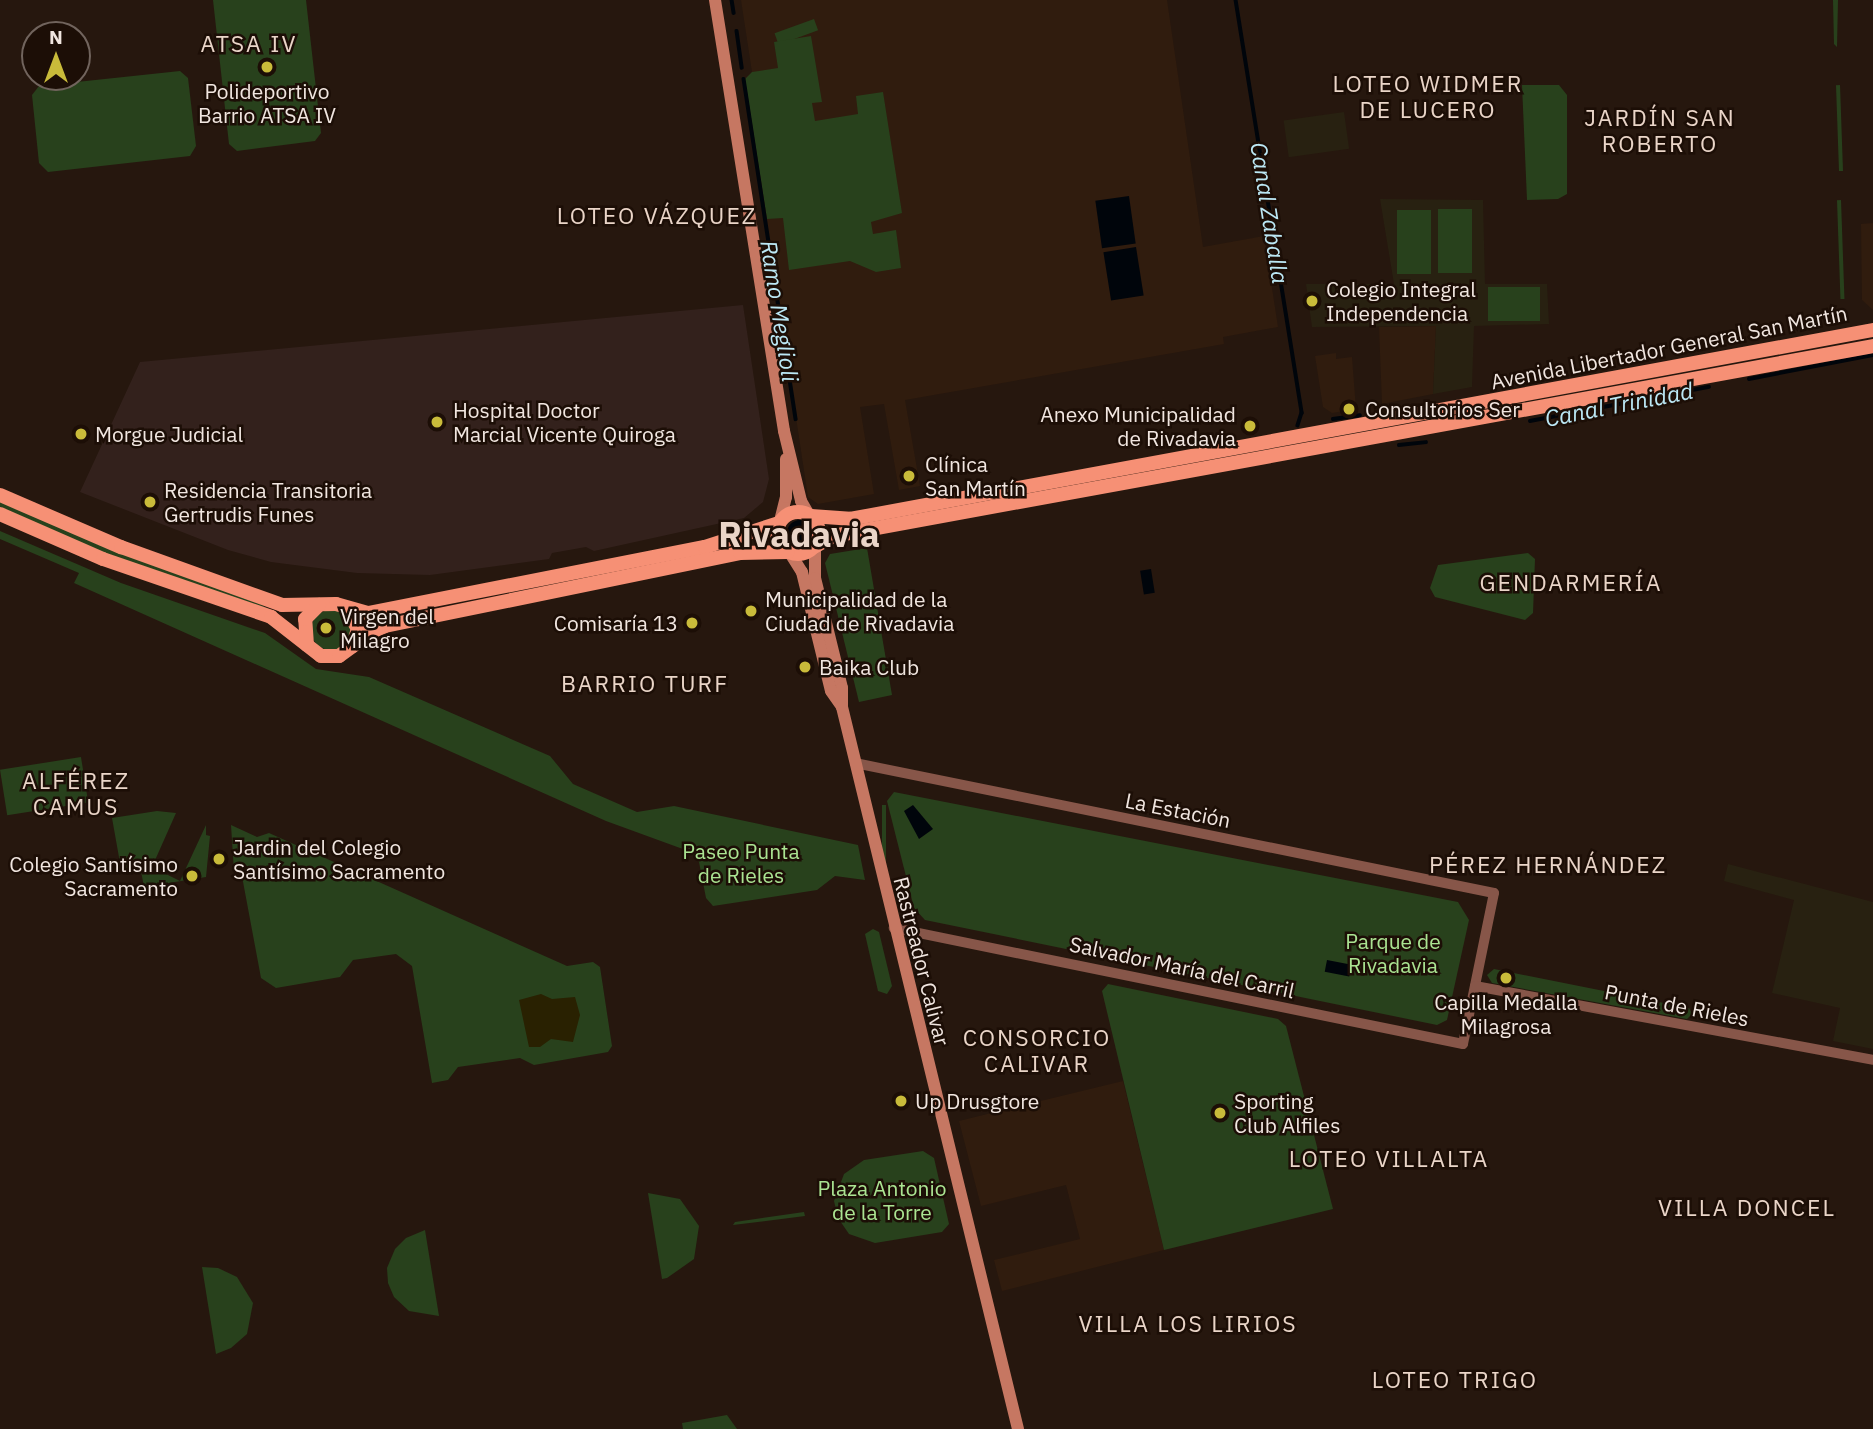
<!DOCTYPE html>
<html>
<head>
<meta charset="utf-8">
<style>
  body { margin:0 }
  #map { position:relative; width:1873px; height:1429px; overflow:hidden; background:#26170e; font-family:"IBM Plex Sans",sans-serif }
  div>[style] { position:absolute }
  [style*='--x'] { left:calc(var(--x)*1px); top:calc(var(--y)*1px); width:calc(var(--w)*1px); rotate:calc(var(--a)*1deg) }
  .built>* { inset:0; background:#301c0e }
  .education>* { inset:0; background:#282111; transform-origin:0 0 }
  .medical>* { inset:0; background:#33211c }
  .green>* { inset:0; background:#28411c; transform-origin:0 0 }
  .round { border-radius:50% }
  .sand>* { inset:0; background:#292101 }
  .water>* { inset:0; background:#00050b; transform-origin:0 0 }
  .stream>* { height:3.5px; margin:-1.75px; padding:0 1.75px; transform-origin:1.75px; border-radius:1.75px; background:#00050b }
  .tertiary>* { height:10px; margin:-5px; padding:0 5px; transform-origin:5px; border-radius:5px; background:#875649 }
  .secondary>* { height:12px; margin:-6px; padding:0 6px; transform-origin:6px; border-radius:6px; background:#c67762 }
  .primary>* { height:14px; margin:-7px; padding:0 7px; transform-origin:7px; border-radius:7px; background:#f69075 }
  .primary>.ring { margin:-7px; padding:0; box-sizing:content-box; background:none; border:14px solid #f69075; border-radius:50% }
  .dots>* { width:19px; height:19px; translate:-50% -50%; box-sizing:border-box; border:4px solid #1c0e06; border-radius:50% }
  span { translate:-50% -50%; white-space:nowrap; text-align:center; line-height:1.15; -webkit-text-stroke:5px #1c0e06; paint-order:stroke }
  .poi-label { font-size:21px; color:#f1e6e0 }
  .left { translate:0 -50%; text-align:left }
  .right { translate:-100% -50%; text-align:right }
  .street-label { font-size:21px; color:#f1e6e0 }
  .park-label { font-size:21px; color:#abe492 }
  .neighbourhood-label { font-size:23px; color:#ead5c8; letter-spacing:2px }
  .water-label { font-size:23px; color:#bce8f5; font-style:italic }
  .town-label { font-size:35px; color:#ead5c8; font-weight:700 }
  .north { position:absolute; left:21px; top:21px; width:70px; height:70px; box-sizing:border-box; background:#1c0e06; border:2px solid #71645d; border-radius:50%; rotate:0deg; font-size:19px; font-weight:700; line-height:28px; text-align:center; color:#f1e6e0 }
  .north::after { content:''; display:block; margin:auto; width:24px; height:32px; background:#c9bb3a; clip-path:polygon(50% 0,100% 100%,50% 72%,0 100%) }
</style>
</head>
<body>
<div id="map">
  <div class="built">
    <div style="clip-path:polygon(741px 0,1167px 0,1203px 247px,1264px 236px,1278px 327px,1223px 337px,1224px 344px,905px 400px,920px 486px,899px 490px,884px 404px,860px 407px,874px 494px,818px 504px,808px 497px,745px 79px,752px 72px)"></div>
    <div style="clip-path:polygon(1873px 223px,1873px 310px,1862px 300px,1861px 224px)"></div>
    <div style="clip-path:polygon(1436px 326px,1433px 394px,1382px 404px,1379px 327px)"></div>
    <div style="clip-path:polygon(1336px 353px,1336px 359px,1352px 357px,1356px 409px,1332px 413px,1323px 407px,1315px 356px)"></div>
    <div style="clip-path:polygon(1123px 1081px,1164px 1250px,1002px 1291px,994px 1260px,1080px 1239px,1066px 1185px,981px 1206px,959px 1121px)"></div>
  </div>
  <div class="education">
    <div style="left:1344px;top:112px;width:37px;height:61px;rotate:82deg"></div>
    <div style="clip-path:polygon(1380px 199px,1483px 200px,1485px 284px,1547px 284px,1549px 324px,1474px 326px,1472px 387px,1433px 394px,1436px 326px,1312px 327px,1306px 284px,1394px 284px)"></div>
    <div style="clip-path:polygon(1728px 864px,1873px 902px,1873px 1049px,1833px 1041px,1840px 1008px,1772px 993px,1794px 900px,1724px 881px)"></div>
  </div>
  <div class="medical">
    <div style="clip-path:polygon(743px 305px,769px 479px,763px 502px,744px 518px,594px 551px,586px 547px,552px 553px,549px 559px,430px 575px,357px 573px,271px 562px,228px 550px,80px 492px,140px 362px)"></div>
  </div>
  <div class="green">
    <div style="clip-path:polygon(213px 0,306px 0,321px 133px,315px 141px,237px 151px,229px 144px)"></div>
    <div style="clip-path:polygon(1833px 0,1838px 0,1837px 47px,1834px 44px)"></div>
    <div style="left:814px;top:19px;width:12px;height:42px;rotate:70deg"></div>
    <div style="clip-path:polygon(811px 36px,822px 102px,812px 103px,815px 121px,858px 114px,856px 96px,883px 92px,902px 213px,871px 222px,873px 234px,896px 230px,901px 268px,876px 272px,850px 261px,789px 270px,783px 218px,767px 219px,745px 79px,752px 72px,778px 68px,774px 42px)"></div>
    <div style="clip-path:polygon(180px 71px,188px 78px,196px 146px,190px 156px,48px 172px,39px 163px,32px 95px,39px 86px)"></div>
    <div style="clip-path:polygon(1522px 85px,1559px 85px,1567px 95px,1567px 194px,1558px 199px,1527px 200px)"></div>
    <div style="left:1840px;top:85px;width:86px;height:4px;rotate:88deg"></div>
    <div style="left:1841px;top:200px;width:99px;height:4px;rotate:88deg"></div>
    <div style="left:1438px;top:209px;width:34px;height:64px"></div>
    <div style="left:1397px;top:210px;width:34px;height:64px"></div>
    <div style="left:1488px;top:287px;width:52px;height:34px"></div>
    <div style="clip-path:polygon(0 501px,257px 602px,271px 611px,102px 552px,0 507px)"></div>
    <div style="clip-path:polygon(0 531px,121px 583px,265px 633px,316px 669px,369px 677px,550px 756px,573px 784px,637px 812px,674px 806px,858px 845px,865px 880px,835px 876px,817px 890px,713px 906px,706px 898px,699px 862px,691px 852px,606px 821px,74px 583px,79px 573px,0 539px)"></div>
    <div style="clip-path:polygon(867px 548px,892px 695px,859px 702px,825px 563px,830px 554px)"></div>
    <div style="clip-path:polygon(1528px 553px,1535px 559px,1533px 613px,1525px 620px,1435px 597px,1430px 588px,1438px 565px)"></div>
    <div class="round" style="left:311px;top:610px;width:40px;height:40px"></div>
    <div style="left:81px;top:757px;width:46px;height:82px;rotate:81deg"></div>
    <div style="clip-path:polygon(894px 792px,1458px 902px,1469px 920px,1447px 1020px,1437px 1025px,925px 920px,914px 908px,887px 801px)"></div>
    <div style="left:882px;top:805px;width:4px;height:64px"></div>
    <div style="clip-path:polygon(157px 811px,176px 813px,152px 867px,180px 881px,206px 825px,206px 835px,210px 836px,206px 877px,144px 887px,141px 871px,122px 874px,112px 818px)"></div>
    <div style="clip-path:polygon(231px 825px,257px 837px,269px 833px,567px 966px,593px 962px,600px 967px,612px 1046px,608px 1052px,534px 1065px,520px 1058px,458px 1067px,448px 1080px,432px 1083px,412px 966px,396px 954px,353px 960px,340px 977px,276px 988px,261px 978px,241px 871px,234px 872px)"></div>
    <div style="clip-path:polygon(873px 929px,879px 932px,892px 986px,887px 994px,878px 991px,865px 934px)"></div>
    <div style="clip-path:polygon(1494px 969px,1689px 1008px,1692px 1014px,1687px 1019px,1492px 983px,1487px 975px)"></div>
    <div style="clip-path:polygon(1108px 984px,1278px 1019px,1286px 1026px,1333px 1209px,1164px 1250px,1102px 991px)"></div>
    <div style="clip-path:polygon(923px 1151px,934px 1158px,949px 1224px,942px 1232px,875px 1243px,849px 1234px,838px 1218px,834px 1201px,844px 1174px,864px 1160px)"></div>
    <div style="clip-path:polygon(648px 1193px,680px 1199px,699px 1226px,694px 1259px,667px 1278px,662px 1279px)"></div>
    <div style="clip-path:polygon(804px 1212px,805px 1216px,733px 1225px,735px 1222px)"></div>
    <div style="clip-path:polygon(425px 1230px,439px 1316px,409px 1311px,394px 1297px,388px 1283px,387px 1268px,395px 1249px,406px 1238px)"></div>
    <div style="clip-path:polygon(202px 1267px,218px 1268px,237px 1277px,253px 1303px,247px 1334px,231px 1348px,216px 1354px)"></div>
    <div style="clip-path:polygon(727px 1415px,737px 1429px,683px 1429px,682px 1423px)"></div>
  </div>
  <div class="sand">
    <div style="clip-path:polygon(541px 994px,552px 999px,575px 997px,580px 1015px,573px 1042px,551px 1039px,540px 1047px,529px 1047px,519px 1000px)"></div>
  </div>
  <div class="water">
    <div style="left:1129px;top:196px;width:48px;height:34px;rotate:82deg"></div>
    <div style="left:1136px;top:247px;width:49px;height:33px;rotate:81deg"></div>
    <div class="round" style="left:787px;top:520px;width:26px;height:26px"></div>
    <div style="left:1151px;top:569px;width:24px;height:11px;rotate:81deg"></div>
    <div style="clip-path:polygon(913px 805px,933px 829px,919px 839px,904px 811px)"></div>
    <div style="left:1327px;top:960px;width:25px;height:12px;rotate:11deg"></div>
  </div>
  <div class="stream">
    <div style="--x:732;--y:0;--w:13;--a:81"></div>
    <div style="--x:1236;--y:0;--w:418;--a:80.9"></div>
    <div style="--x:1302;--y:413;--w:13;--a:108"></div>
    <div style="--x:737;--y:31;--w:37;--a:82"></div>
    <div style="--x:744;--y:79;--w:344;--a:81.3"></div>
    <div style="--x:1749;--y:379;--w:126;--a:-11"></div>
    <div style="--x:1333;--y:419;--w:27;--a:-8"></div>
    <div style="--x:1530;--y:421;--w:182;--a:-10.8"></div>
    <div style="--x:1399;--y:445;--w:27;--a:-6"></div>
  </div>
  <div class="tertiary">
    <div style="--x:855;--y:763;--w:652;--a:11.5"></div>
    <div style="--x:1494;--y:893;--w:154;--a:101.6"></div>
    <div style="--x:1463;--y:1044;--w:581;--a:-168.48"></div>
    <div style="--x:1475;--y:986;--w:405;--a:10.5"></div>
  </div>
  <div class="secondary">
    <div style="--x:715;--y:0;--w:436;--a:80.9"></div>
    <div style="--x:784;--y:431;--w:72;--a:76.3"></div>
    <div style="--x:801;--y:501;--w:16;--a:60"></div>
    <div style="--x:780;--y:521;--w:25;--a:-76"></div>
    <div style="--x:786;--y:497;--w:38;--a:-90"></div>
    <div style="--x:815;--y:547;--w:31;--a:90"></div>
    <div style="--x:815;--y:578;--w:113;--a:76.2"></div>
    <div style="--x:842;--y:688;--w:19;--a:90"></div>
    <div style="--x:842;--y:707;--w:743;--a:76.3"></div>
    <div style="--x:790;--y:553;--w:22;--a:58"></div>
    <div style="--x:802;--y:572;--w:122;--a:76.3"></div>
    <div style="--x:831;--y:691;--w:19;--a:55"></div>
  </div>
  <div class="primary">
    <div style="--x:0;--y:495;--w:132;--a:23.3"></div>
    <div style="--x:121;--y:547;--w:171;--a:19.8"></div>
    <div style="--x:282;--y:605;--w:54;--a:-1.1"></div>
    <div style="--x:336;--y:604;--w:33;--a:16"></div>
    <div style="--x:368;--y:613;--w:343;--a:-11.1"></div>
    <div style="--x:705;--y:547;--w:78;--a:-18"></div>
    <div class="ring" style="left:777px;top:512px;width:28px;height:28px"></div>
    <div style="--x:0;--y:514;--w:112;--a:23.6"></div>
    <div style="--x:103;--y:559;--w:178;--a:19"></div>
    <div style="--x:271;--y:617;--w:63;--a:38"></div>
    <div style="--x:321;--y:656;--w:18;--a:0"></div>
    <div style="--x:339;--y:656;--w:17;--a:-36"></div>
    <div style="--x:353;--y:646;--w:18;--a:-74"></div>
    <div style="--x:358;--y:629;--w:24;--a:-120"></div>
    <div style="--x:811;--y:516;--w:39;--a:4"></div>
    <div style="--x:850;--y:519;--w:1040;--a:-10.47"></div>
    <div style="--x:816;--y:546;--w:20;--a:-30"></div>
    <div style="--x:833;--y:536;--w:1057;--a:-10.35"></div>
    <div style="--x:357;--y:638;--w:30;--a:-23"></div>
    <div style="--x:385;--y:626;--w:362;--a:-11.6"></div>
    <div style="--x:740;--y:553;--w:48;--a:-1.2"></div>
    <div style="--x:307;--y:645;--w:26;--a:-94"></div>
    <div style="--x:305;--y:619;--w:20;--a:-45"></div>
  </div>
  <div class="dots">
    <div style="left:267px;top:67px;background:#c9bb3a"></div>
    <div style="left:1312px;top:301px;background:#c9bb3a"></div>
    <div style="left:1349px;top:409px;background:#c9bb3a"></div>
    <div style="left:437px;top:422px;background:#c9bb3a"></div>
    <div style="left:1250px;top:426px;background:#c9bb3a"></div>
    <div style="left:81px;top:434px;background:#c9bb3a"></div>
    <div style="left:909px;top:476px;background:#c9bb3a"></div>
    <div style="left:150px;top:502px;background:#c9bb3a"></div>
    <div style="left:751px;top:611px;background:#c9bb3a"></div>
    <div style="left:692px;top:623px;background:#c9bb3a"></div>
    <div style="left:326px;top:628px;background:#c9bb3a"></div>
    <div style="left:805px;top:667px;background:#c9bb3a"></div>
    <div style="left:219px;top:859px;background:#c9bb3a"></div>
    <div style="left:192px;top:876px;background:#c9bb3a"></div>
    <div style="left:1506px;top:978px;background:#c9bb3a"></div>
    <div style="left:901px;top:1101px;background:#c9bb3a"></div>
    <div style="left:1220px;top:1113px;background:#c9bb3a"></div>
  </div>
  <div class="poi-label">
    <span style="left:267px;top:103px">Polideportivo<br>Barrio ATSA IV</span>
    <span class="left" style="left:1326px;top:301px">Colegio Integral<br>Independencia</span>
    <span class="left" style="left:1365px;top:409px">Consultorios Ser</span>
    <span class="left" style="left:453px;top:422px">Hospital Doctor<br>Marcial Vicente Quiroga</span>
    <span class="right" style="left:1236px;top:426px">Anexo Municipalidad<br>de Rivadavia</span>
    <span class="left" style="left:95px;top:434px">Morgue Judicial</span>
    <span class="left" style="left:925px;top:476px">Clínica<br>San Martín</span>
    <span class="left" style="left:164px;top:502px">Residencia Transitoria<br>Gertrudis Funes</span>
    <span class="left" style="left:765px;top:611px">Municipalidad de la<br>Ciudad de Rivadavia</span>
    <span class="left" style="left:340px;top:628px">Virgen del<br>Milagro</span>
    <span class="right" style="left:678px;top:623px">Comisaría 13</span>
    <span class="left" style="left:819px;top:667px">Baika Club</span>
    <span class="left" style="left:233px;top:859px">Jardin del Colegio<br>Santísimo Sacramento</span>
    <span class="right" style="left:178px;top:876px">Colegio Santísimo<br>Sacramento</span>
    <span style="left:1506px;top:1014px">Capilla Medalla<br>Milagrosa</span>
    <span class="left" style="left:915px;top:1101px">Up Drusgtore</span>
    <span class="left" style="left:1234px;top:1113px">Sporting<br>Club Alfiles</span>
  </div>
  <div class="street-label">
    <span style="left:1669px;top:347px;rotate:-11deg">Avenida Libertador General San Martín</span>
    <span style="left:1178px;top:810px;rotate:11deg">La Estación</span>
    <span style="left:922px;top:961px;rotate:76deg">Rastreador Calivar</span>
    <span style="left:1182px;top:967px;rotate:12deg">Salvador María del Carril</span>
    <span style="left:1677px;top:1005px;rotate:11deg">Punta de Rieles</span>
  </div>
  <div class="park-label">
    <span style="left:741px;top:863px">Paseo Punta<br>de Rieles</span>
    <span style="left:1393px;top:953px">Parque de<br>Rivadavia</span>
    <span style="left:882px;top:1200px">Plaza Antonio<br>de la Torre</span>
  </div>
  <div class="neighbourhood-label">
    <span style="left:249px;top:43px">ATSA IV</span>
    <span style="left:1428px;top:96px">LOTEO WIDMER<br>DE LUCERO</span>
    <span style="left:1660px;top:130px">JARDÍN SAN<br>ROBERTO</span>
    <span style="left:657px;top:215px">LOTEO VÁZQUEZ</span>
    <span style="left:1571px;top:582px">GENDARMERÍA</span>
    <span style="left:645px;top:683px">BARRIO TURF</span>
    <span style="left:76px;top:793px">ALFÉREZ<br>CAMUS</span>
    <span style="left:1548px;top:864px">PÉREZ HERNÁNDEZ</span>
    <span style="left:1037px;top:1050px">CONSORCIO<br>CALIVAR</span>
    <span style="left:1389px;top:1158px">LOTEO VILLALTA</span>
    <span style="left:1747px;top:1207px">VILLA DONCEL</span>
    <span style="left:1188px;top:1323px">VILLA LOS LIRIOS</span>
    <span style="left:1455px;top:1379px">LOTEO TRIGO</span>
  </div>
  <div class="water-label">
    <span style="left:1270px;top:213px;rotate:81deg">Canal Zaballa</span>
    <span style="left:780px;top:311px;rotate:81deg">Ramo Meglioli</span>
    <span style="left:1619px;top:404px;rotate:-11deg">Canal Trinidad</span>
  </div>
  <div class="town-label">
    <span style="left:799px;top:534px">Rivadavia</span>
  </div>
  <div class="north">N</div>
</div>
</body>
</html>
